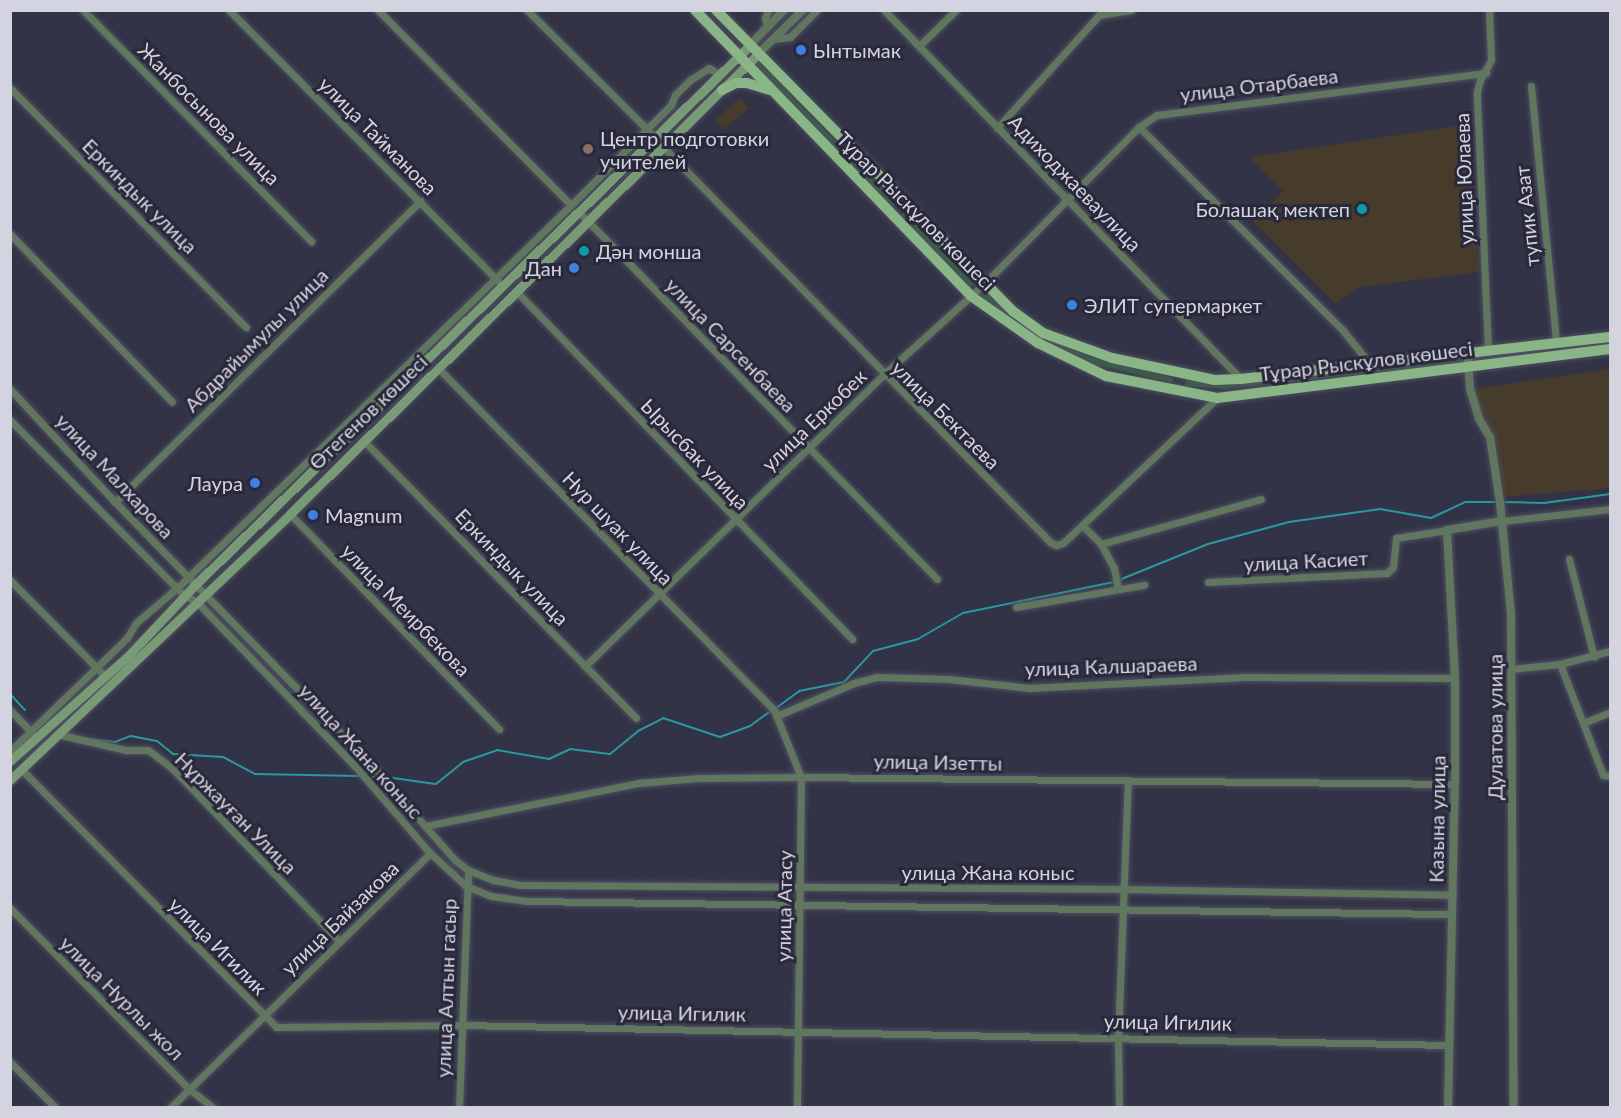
<!DOCTYPE html>
<html>
<head>
<meta charset="utf-8">
<style>
  body { margin:0 }
  #map { position:relative; width:1621px; height:1118px; overflow:hidden; background:#323346; font-family:Lato,sans-serif }
  div>[style] { position:absolute }
  [style*='--x'] { left:calc(var(--x)*1px); top:calc(var(--y)*1px); width:calc(var(--w)*1px); rotate:calc(var(--a)*1deg) }
  .commercial>* { inset:0; background:#473b2b; transform-origin:0 0 }
  .green>* { inset:0; background:#34633c; transform-origin:0 0 }
  .stream>* { height:2px; margin:-1px; padding:0 1px; transform-origin:1px; border-radius:1px; background:#2a999f }
  .roads { filter:drop-shadow(0 0 2px #4f5062) drop-shadow(0 0 2px #4f5062) }
  .minor>* { height:7px; margin:-3.5px; padding:0 3.5px; transform-origin:3.5px; border-radius:3.5px; background:#61765f }
  .tertiary>* { height:8px; margin:-4px; padding:0 4px; transform-origin:4px; border-radius:4px; background:#61765f }
  .secondary>* { height:9px; margin:-4.5px; padding:0 4.5px; transform-origin:4.5px; border-radius:4.5px; background:#789a75 }
  .primary>* { height:10px; margin:-5px; padding:0 5px; transform-origin:5px; border-radius:5px; background:#89b587 }
  .dots>* { width:16px; height:16px; translate:-50% -50%; box-sizing:border-box; border:3px solid #29293b; border-radius:50% }
  span { translate:-50% -50%; white-space:nowrap; text-align:center; line-height:1.15; -webkit-text-stroke:6px #29293b; paint-order:stroke }
  .poi-label { font-size:20px; color:#d3d4df }
  .left { translate:0 -50%; text-align:left }
  .right { translate:-100% -50%; text-align:right }
  .street-label { font-size:20px; color:#d3d4df }
  .frame { position:absolute; inset:0; border:12px solid #d3d4df; pointer-events:none }
</style>
</head>
<body>
<div id="map">
  <div class="commercial">
    <div style="left:740px;top:98px;width:13px;height:33px;rotate:48deg"></div>
    <div style="clip-path:polygon(1472px 124px,1478px 272px,1359px 287px,1336px 304px,1253px 222px,1283px 191px,1249px 157px)"></div>
    <div style="clip-path:polygon(1610px 369px,1610px 488px,1502px 497px,1490px 433px,1475px 410px,1472px 389px)"></div>
  </div>
  <div class="green">
    <div style="left:759px;top:62px;width:197px;height:6px;rotate:46deg"></div>
    <div style="left:905px;top:211px;width:100px;height:6px;rotate:46deg"></div>
    <div style="clip-path:polygon(984px 291px,1043px 337px,1090px 357px,1173px 378px,1173px 383px,1089px 363px,1040px 340px,980px 296px)"></div>
    <div style="clip-path:polygon(1460px 358px,1461px 363px,1225px 389px,1185px 386px,1186px 379px,1224px 385px)"></div>
  </div>
  <div class="stream">
    <div style="--x:1503;--y:502;--w:41;--a:1.4"></div>
    <div style="--x:1544;--y:503;--w:67;--a:-7.8"></div>
    <div style="--x:1119;--y:580;--w:96;--a:-22"></div>
    <div style="--x:1208;--y:544;--w:84;--a:-15.2"></div>
    <div style="--x:1289;--y:522;--w:92;--a:-8.1"></div>
    <div style="--x:1380;--y:509;--w:52;--a:10"></div>
    <div style="--x:1431;--y:518;--w:38;--a:-25"></div>
    <div style="--x:1466;--y:502;--w:31;--a:0"></div>
    <div style="--x:10;--y:694;--w:22;--a:47"></div>
    <div style="--x:776;--y:708;--w:29;--a:-36"></div>
    <div style="--x:799;--y:691;--w:46;--a:-11.3"></div>
    <div style="--x:844;--y:682;--w:42;--a:-46.9"></div>
    <div style="--x:873;--y:651;--w:47;--a:-14.9"></div>
    <div style="--x:918;--y:639;--w:52;--a:-30"></div>
    <div style="--x:963;--y:613;--w:154;--a:-11.6"></div>
    <div style="--x:91;--y:739;--w:24;--a:7"></div>
    <div style="--x:115;--y:742;--w:17;--a:-21"></div>
    <div style="--x:131;--y:736;--w:26;--a:11"></div>
    <div style="--x:157;--y:741;--w:21;--a:39"></div>
    <div style="--x:173;--y:754;--w:50;--a:3.4"></div>
    <div style="--x:223;--y:757;--w:36;--a:28"></div>
    <div style="--x:255;--y:774;--w:104;--a:1.1"></div>
    <div style="--x:365;--y:776;--w:12;--a:5"></div>
    <div style="--x:386;--y:777;--w:50;--a:8"></div>
    <div style="--x:436;--y:784;--w:35;--a:-39"></div>
    <div style="--x:463;--y:762;--w:36;--a:-19"></div>
    <div style="--x:497;--y:750;--w:53;--a:9.8"></div>
    <div style="--x:549;--y:759;--w:23;--a:-25"></div>
    <div style="--x:570;--y:749;--w:40;--a:7.1"></div>
    <div style="--x:610;--y:754;--w:36;--a:-39"></div>
    <div style="--x:638;--y:731;--w:28;--a:-27"></div>
    <div style="--x:663;--y:718;--w:60;--a:18.4"></div>
    <div style="--x:720;--y:737;--w:32;--a:-20"></div>
    <div style="--x:750;--y:726;--w:26;--a:-36"></div>
  </div>
  <div class="roads">
    <div class="minor">
      <div style="--x:83;--y:10;--w:325;--a:45.4"></div>
      <div style="--x:229;--y:10;--w:387;--a:45.2"></div>
      <div style="--x:378;--y:10;--w:274;--a:45.3"></div>
      <div style="--x:527;--y:10;--w:182;--a:44.8"></div>
      <div style="--x:884;--y:10;--w:513;--a:45.95"></div>
      <div style="--x:767;--y:27;--w:9;--a:-103"></div>
      <div style="--x:765;--y:18;--w:9;--a:-69"></div>
      <div style="--x:773;--y:39;--w:17;--a:-7"></div>
      <div style="--x:790;--y:37;--w:38;--a:-45"></div>
      <div style="--x:919;--y:46;--w:52;--a:-44.2"></div>
      <div style="--x:1531;--y:86;--w:257;--a:84.4"></div>
      <div style="--x:10;--y:88;--w:336;--a:45.4"></div>
      <div style="--x:1139;--y:127;--w:285;--a:44.9"></div>
      <div style="--x:1341;--y:328;--w:45;--a:51.3"></div>
      <div style="--x:997;--y:128;--w:152;--a:-47.9"></div>
      <div style="--x:1099;--y:15;--w:33;--a:-9"></div>
      <div style="--x:664;--y:148;--w:552;--a:45.59"></div>
      <div style="--x:1050;--y:542;--w:7;--a:27"></div>
      <div style="--x:1056;--y:545;--w:7;--a:-16"></div>
      <div style="--x:1063;--y:543;--w:212;--a:-43.3"></div>
      <div style="--x:578;--y:211;--w:514;--a:45.71"></div>
      <div style="--x:10;--y:234;--w:233;--a:46"></div>
      <div style="--x:516;--y:291;--w:484;--a:46"></div>
      <div style="--x:1488;--y:349;--w:257;--a:-92.5"></div>
      <div style="--x:1477;--y:92;--w:12;--a:-76"></div>
      <div style="--x:1480;--y:80;--w:23;--a:-61"></div>
      <div style="--x:1491;--y:60;--w:50;--a:-92.3"></div>
      <div style="--x:439;--y:369;--w:478;--a:45.5"></div>
      <div style="--x:774;--y:710;--w:72;--a:68.1"></div>
      <div style="--x:801;--y:777;--w:331;--a:90.7"></div>
      <div style="--x:10;--y:389;--w:154;--a:47.1"></div>
      <div style="--x:115;--y:502;--w:358;--a:45.7"></div>
      <div style="--x:365;--y:758;--w:136;--a:48.6"></div>
      <div style="--x:455;--y:860;--w:16;--a:38"></div>
      <div style="--x:468;--y:870;--w:27;--a:22"></div>
      <div style="--x:493;--y:880;--w:27;--a:10"></div>
      <div style="--x:520;--y:885;--w:604;--a:0.38"></div>
      <div style="--x:1124;--y:889;--w:329;--a:1"></div>
      <div style="--x:10;--y:420;--w:248;--a:45.2"></div>
      <div style="--x:185;--y:596;--w:12;--a:24"></div>
      <div style="--x:196;--y:601;--w:228;--a:46.1"></div>
      <div style="--x:354;--y:765;--w:116;--a:49.2"></div>
      <div style="--x:430;--y:853;--w:49;--a:42.5"></div>
      <div style="--x:466;--y:886;--w:27;--a:22"></div>
      <div style="--x:491;--y:896;--w:36;--a:8"></div>
      <div style="--x:527;--y:901;--w:925;--a:0.81"></div>
      <div style="--x:364;--y:441;--w:388;--a:45.5"></div>
      <div style="--x:115;--y:502;--w:429;--a:-44.6"></div>
      <div style="--x:290;--y:514;--w:300;--a:45.8"></div>
      <div style="--x:1502;--y:521;--w:109;--a:-6.3"></div>
      <div style="--x:1082;--y:525;--w:27;--a:45"></div>
      <div style="--x:1101;--y:544;--w:27;--a:62"></div>
      <div style="--x:1114;--y:568;--w:21;--a:79"></div>
      <div style="--x:1101;--y:544;--w:166;--a:-15.7"></div>
      <div style="--x:1569;--y:559;--w:101;--a:75.7"></div>
      <div style="--x:10;--y:580;--w:136;--a:45.3"></div>
      <div style="--x:1208;--y:582;--w:179;--a:-2.9"></div>
      <div style="--x:1387;--y:573;--w:8;--a:-45"></div>
      <div style="--x:1393;--y:567;--w:29;--a:-84"></div>
      <div style="--x:1396;--y:538;--w:52;--a:-8.9"></div>
      <div style="--x:1016;--y:607;--w:130;--a:-9.8"></div>
      <div style="--x:1560;--y:664;--w:119;--a:68.8"></div>
      <div style="--x:1603;--y:775;--w:7;--a:8"></div>
      <div style="--x:585;--y:666;--w:417;--a:-44.3"></div>
      <div style="--x:883;--y:375;--w:136;--a:-42"></div>
      <div style="--x:984;--y:284;--w:221;--a:-45.4"></div>
      <div style="--x:1139;--y:127;--w:22;--a:-34"></div>
      <div style="--x:1157;--y:115;--w:332;--a:-7.3"></div>
      <div style="--x:1511;--y:669;--w:49;--a:-5.8"></div>
      <div style="--x:1560;--y:664;--w:52;--a:-14.6"></div>
      <div style="--x:10;--y:710;--w:32;--a:46"></div>
      <div style="--x:776;--y:716;--w:85;--a:-22.9"></div>
      <div style="--x:854;--y:683;--w:24;--a:-15"></div>
      <div style="--x:877;--y:677;--w:72;--a:1.6"></div>
      <div style="--x:949;--y:679;--w:81;--a:6.4"></div>
      <div style="--x:1029;--y:688;--w:217;--a:-2.9"></div>
      <div style="--x:1246;--y:677;--w:209;--a:0.3"></div>
      <div style="--x:1583;--y:723;--w:29;--a:-22"></div>
      <div style="--x:57;--y:734;--w:71;--a:13.1"></div>
      <div style="--x:126;--y:750;--w:22;--a:0"></div>
      <div style="--x:148;--y:750;--w:30;--a:37"></div>
      <div style="--x:172;--y:768;--w:240;--a:46"></div>
      <div style="--x:10;--y:751;--w:163;--a:-44"></div>
      <div style="--x:127;--y:638;--w:17;--a:-59"></div>
      <div style="--x:136;--y:623;--w:54;--a:-40.5"></div>
      <div style="--x:177;--y:588;--w:549;--a:-44.19"></div>
      <div style="--x:571;--y:205;--w:141;--a:-45"></div>
      <div style="--x:671;--y:105;--w:11;--a:-68"></div>
      <div style="--x:675;--y:95;--w:21;--a:-45"></div>
      <div style="--x:690;--y:80;--w:22;--a:-32"></div>
      <div style="--x:709;--y:68;--w:13;--a:32"></div>
      <div style="--x:22;--y:770;--w:361;--a:45.3"></div>
      <div style="--x:276;--y:1027;--w:185;--a:-0.6"></div>
      <div style="--x:461;--y:1025;--w:988;--a:1.16"></div>
      <div style="--x:425;--y:826;--w:217;--a:-11.4"></div>
      <div style="--x:638;--y:783;--w:61;--a:-4.7"></div>
      <div style="--x:699;--y:778;--w:102;--a:-0.6"></div>
      <div style="--x:801;--y:777;--w:654;--a:0.61"></div>
      <div style="--x:10;--y:908;--w:255;--a:45.3"></div>
      <div style="--x:189;--y:1089;--w:31;--a:38"></div>
      <div style="--x:10;--y:1062;--w:65;--a:45"></div>
      <div style="--x:170;--y:1108;--w:364;--a:-44.4"></div>
      <div style="--x:459;--y:1108;--w:238;--a:-87.8"></div>
      <div style="--x:1119;--y:1108;--w:71;--a:-90.8"></div>
      <div style="--x:1118;--y:1037;--w:256;--a:-87.8"></div>
    </div>
    <div class="tertiary">
      <div style="--x:750;--y:45;--w:49;--a:-45.8"></div>
      <div style="--x:758;--y:54;--w:63;--a:-44.4"></div>
      <div style="--x:1467;--y:352;--w:37;--a:85"></div>
      <div style="--x:1470;--y:389;--w:31;--a:73"></div>
      <div style="--x:1479;--y:419;--w:21;--a:59"></div>
      <div style="--x:1490;--y:437;--w:66;--a:81.3"></div>
      <div style="--x:1500;--y:502;--w:114;--a:84.4"></div>
      <div style="--x:1511;--y:615;--w:493;--a:89.7"></div>
      <div style="--x:1448;--y:1108;--w:324;--a:-88.8"></div>
      <div style="--x:1455;--y:784;--w:106;--a:-90"></div>
      <div style="--x:1455;--y:678;--w:148;--a:-93.1"></div>
      <div style="--x:1447;--y:530;--w:56;--a:-9.3"></div>
    </div>
    <div class="secondary">
      <div style="--x:10;--y:761;--w:159;--a:-41.7"></div>
      <div style="--x:129;--y:655;--w:98;--a:-46.7"></div>
      <div style="--x:196;--y:584;--w:773;--a:-44.21"></div>
      <div style="--x:10;--y:780;--w:386;--a:-43.5"></div>
      <div style="--x:290;--y:514;--w:656;--a:-44.51"></div>
    </div>
    <div class="primary">
      <div style="--x:695;--y:10;--w:397;--a:46"></div>
      <div style="--x:971;--y:296;--w:82;--a:35"></div>
      <div style="--x:1038;--y:343;--w:76;--a:25.9"></div>
      <div style="--x:1106;--y:376;--w:113;--a:11.2"></div>
      <div style="--x:1217;--y:398;--w:396;--a:-7.1"></div>
      <div style="--x:716;--y:10;--w:424;--a:45.4"></div>
      <div style="--x:1014;--y:312;--w:36;--a:36"></div>
      <div style="--x:1043;--y:333;--w:73;--a:19.9"></div>
      <div style="--x:1112;--y:358;--w:105;--a:12.1"></div>
      <div style="--x:1215;--y:380;--w:26;--a:-2"></div>
      <div style="--x:1241;--y:379;--w:371;--a:-6.5"></div>
      <div style="--x:722;--y:90;--w:16;--a:-27"></div>
      <div style="--x:736;--y:83;--w:11;--a:0"></div>
      <div style="--x:747;--y:83;--w:24;--a:17"></div>
    </div>
  </div>
  <div class="dots">
    <div style="left:801px;top:50px;background:#3f7fe0"></div>
    <div style="left:588px;top:149px;background:#8d6e63"></div>
    <div style="left:1362px;top:209px;background:#0f9aa8"></div>
    <div style="left:584px;top:251px;background:#0f9aa8"></div>
    <div style="left:574px;top:268px;background:#3f7fe0"></div>
    <div style="left:1072px;top:305px;background:#3f7fe0"></div>
    <div style="left:255px;top:483px;background:#3f7fe0"></div>
    <div style="left:313px;top:515px;background:#3f7fe0"></div>
  </div>
  <div class="poi-label">
    <span class="left" style="left:813px;top:50px">Ынтымак</span>
    <span class="left" style="left:600px;top:150px">Центр подготовки<br>учителей</span>
    <span class="right" style="left:1350px;top:209px">Болашақ мектеп</span>
    <span class="left" style="left:596px;top:251px">Дән монша</span>
    <span class="right" style="left:562px;top:268px">Дан</span>
    <span class="left" style="left:1084px;top:305px">ЭЛИТ супермаркет</span>
    <span class="right" style="left:243px;top:483px">Лаура</span>
    <span class="left" style="left:325px;top:515px">Magnum</span>
  </div>
  <div class="street-label">
    <span style="left:1259px;top:85px;rotate:-7deg">улица Отарбаева</span>
    <span style="left:209px;top:114px;rotate:45deg">Жанбосынова улица</span>
    <span style="left:378px;top:136px;rotate:45deg">улица Тайманова</span>
    <span style="left:1464px;top:179px;rotate:-92deg">улица Юлаева</span>
    <span style="left:1075px;top:183px;rotate:46deg">Адиходжаеваулица</span>
    <span style="left:140px;top:196px;rotate:45deg">Еркиндык улица</span>
    <span style="left:916px;top:211px;rotate:45deg">Тұрар Рыскұлов көшесі</span>
    <span style="left:1527px;top:216px;rotate:-96deg">тупик Азат</span>
    <span style="left:256px;top:340px;rotate:-45deg">Абдрайымулы улица</span>
    <span style="left:731px;top:345px;rotate:46deg">улица Сарсенбаева</span>
    <span style="left:1366px;top:361px;rotate:-7deg">Тұрар Рыскұлов көшесі</span>
    <span style="left:368px;top:412px;rotate:-44deg">Өтегенов көшесі</span>
    <span style="left:946px;top:415px;rotate:45deg">улица Бектаева</span>
    <span style="left:814px;top:420px;rotate:-44deg">улица Еркобек</span>
    <span style="left:695px;top:454px;rotate:46deg">Ырысбак улица</span>
    <span style="left:115px;top:476px;rotate:47deg">улица Малхарова</span>
    <span style="left:618px;top:528px;rotate:46deg">Нур шуак улица</span>
    <span style="left:1306px;top:561px;rotate:-3deg">улица Касиет</span>
    <span style="left:512px;top:567px;rotate:46deg">Еркиндык улица</span>
    <span style="left:406px;top:610px;rotate:46deg">улица Меирбекова</span>
    <span style="left:1111px;top:666px;rotate:-2deg">улица Калшараева</span>
    <span style="left:1495px;top:727px;rotate:-90deg">Дулатова улица</span>
    <span style="left:361px;top:751px;rotate:48deg">улица Жана коныс</span>
    <span style="left:938px;top:762px;rotate:1deg">улица Изетты</span>
    <span style="left:236px;top:813px;rotate:45deg">Нұржауған Улица</span>
    <span style="left:1437px;top:819px;rotate:-89deg">Казына улица</span>
    <span style="left:988px;top:872px">улица Жана коныс</span>
    <span style="left:784px;top:906px;rotate:-89deg">улица Атасу</span>
    <span style="left:340px;top:918px;rotate:-44deg">улица Байзакова</span>
    <span style="left:218px;top:946px;rotate:45deg">улица Игилик</span>
    <span style="left:446px;top:988px;rotate:-88deg">улица Алтын гасыр</span>
    <span style="left:122px;top:998px;rotate:45deg">улица Нурлы жол</span>
    <span style="left:682px;top:1013px;rotate:1deg">улица Игилик</span>
    <span style="left:1168px;top:1022px;rotate:1deg">улица Игилик</span>
  </div>
  <div class="frame"></div>
</div>
</body>
</html>
